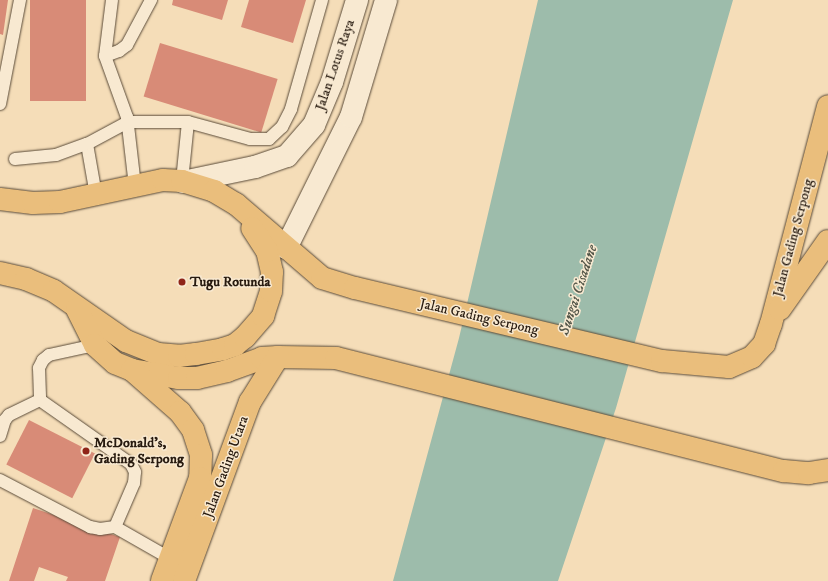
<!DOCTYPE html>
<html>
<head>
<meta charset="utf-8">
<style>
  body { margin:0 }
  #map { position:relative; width:828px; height:581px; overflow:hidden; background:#f5ddb8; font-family:"IM FELL DW Pica",serif }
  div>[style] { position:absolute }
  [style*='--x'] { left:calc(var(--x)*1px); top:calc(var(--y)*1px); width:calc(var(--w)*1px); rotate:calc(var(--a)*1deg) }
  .water>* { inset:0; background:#9dbcab }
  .building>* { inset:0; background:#d88b77; transform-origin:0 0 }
  .roads { filter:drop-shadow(0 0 1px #5a4b39) drop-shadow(0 0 1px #5a4b39) }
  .lane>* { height:12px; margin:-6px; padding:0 6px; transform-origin:6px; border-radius:6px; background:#f8e9d1 }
  .street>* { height:22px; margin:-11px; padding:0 11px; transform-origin:11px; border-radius:11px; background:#f8e9d1 }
  .primary>* { height:22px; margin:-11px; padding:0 11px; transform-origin:11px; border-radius:11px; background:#eabe7c }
  .dots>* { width:11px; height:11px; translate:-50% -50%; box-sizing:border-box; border:2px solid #f8e9d1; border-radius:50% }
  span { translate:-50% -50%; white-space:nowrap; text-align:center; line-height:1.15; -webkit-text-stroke:3px #f8e9d1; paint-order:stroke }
  .street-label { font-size:14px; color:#271a0f }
  .poi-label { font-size:14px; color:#271a0f; font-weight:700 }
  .left { translate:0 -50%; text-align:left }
  .water-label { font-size:15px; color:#505346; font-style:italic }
</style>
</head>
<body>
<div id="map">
  <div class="water">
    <div style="clip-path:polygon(538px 0,733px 0,616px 408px,558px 581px,393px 581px,459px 338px)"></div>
  </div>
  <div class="building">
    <div style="clip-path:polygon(0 0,8px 0,3px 35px,0 34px)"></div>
    <div style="left:30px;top:0;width:56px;height:101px"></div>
    <div style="clip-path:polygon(173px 0,228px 0,222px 20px,172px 5px)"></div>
    <div style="clip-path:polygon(249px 0,306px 0,293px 43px,241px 27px)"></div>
    <div style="left:160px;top:43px;width:123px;height:56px;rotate:17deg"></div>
    <div style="left:29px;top:420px;width:74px;height:50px;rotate:27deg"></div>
    <div style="clip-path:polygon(33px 508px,120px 537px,105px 581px,66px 581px,68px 577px,39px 567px,34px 581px,9px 581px)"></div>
  </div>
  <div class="roads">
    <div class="lane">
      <div style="--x:112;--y:0;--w:56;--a:97.1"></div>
      <div style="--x:105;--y:56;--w:65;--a:70.2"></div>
      <div style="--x:127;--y:117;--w:69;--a:83.4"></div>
      <div style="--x:105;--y:56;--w:15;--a:-20"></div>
      <div style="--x:119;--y:51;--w:10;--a:-37"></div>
      <div style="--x:127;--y:45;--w:51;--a:-61.9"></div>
      <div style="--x:0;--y:104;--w:106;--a:-79.1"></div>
      <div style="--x:87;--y:144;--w:52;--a:80"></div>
      <div style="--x:15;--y:159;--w:41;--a:-5.6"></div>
      <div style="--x:56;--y:155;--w:33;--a:-20"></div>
      <div style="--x:87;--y:144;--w:47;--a:-28.2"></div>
      <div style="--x:128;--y:122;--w:60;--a:0"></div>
      <div style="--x:188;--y:122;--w:64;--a:15.3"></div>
      <div style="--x:250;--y:139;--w:19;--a:0"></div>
      <div style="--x:269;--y:139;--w:18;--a:-43"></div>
      <div style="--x:282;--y:127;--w:20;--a:-63"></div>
      <div style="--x:291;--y:109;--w:113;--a:-74.1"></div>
      <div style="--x:182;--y:181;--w:59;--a:-84.2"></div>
      <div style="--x:95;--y:345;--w:47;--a:167.7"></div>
      <div style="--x:49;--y:355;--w:8;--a:140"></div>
      <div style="--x:43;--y:360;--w:9;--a:117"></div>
      <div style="--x:39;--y:368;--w:32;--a:88"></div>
      <div style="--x:40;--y:400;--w:111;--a:35.1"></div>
      <div style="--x:131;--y:464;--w:9;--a:63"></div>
      <div style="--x:135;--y:472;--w:11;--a:95"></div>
      <div style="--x:134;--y:483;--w:48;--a:113.4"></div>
      <div style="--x:0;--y:436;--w:17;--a:-73"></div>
      <div style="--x:5;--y:420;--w:6;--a:-51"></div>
      <div style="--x:9;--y:415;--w:34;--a:-26"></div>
      <div style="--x:0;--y:480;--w:102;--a:27.6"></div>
      <div style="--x:90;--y:527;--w:10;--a:11"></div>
      <div style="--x:100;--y:529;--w:15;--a:-8"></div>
      <div style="--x:115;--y:527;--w:64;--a:29.7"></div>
    </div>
    <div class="street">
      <div style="--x:183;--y:182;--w:74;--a:-11.8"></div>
      <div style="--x:255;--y:167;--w:34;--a:-19"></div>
      <div style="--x:287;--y:156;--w:41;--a:-48.9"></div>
      <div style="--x:314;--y:125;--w:47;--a:-67.3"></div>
      <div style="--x:332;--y:82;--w:86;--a:-73"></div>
      <div style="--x:286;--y:248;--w:146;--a:-63.6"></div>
      <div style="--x:351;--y:117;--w:122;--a:-73.3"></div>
    </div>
    <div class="primary">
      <div style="--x:0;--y:199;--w:33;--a:7"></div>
      <div style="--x:33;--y:203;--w:27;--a:-2"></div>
      <div style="--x:60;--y:202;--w:105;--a:-12.1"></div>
      <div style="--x:163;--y:180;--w:19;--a:3"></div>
      <div style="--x:182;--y:181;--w:34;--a:17"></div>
      <div style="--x:214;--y:191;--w:26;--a:31"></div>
      <div style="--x:236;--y:204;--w:113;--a:40.7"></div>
      <div style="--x:322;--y:278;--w:34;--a:17"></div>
      <div style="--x:355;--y:288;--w:316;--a:13.4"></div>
      <div style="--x:662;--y:361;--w:67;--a:5.1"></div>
      <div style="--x:729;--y:367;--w:25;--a:-23"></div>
      <div style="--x:752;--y:357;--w:18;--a:-47"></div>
      <div style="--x:764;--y:344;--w:21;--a:-71"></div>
      <div style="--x:771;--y:324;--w:225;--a:-75.3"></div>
      <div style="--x:0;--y:273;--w:27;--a:13"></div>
      <div style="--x:26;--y:279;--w:30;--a:23"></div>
      <div style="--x:54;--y:291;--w:88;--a:34.8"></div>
      <div style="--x:126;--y:341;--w:35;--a:22"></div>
      <div style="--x:158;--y:354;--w:21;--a:5"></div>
      <div style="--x:179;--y:356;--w:17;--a:-7"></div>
      <div style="--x:196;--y:354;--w:27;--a:-10"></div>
      <div style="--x:223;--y:349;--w:13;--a:-18"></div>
      <div style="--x:235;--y:345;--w:13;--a:-39"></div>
      <div style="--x:245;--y:337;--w:28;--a:-49"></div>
      <div style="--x:263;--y:316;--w:26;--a:-72"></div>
      <div style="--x:271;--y:291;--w:19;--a:-87"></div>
      <div style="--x:272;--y:272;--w:22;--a:-103"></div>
      <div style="--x:267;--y:251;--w:27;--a:-123"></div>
      <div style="--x:77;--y:309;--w:40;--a:63.4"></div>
      <div style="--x:95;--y:345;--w:27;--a:42"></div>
      <div style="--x:115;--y:363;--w:18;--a:22"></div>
      <div style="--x:132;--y:370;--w:48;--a:9.7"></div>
      <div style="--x:179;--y:378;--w:18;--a:0"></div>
      <div style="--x:197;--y:378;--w:31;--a:-13"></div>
      <div style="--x:227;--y:371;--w:37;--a:-20"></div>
      <div style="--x:262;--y:358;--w:16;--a:-4"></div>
      <div style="--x:278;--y:357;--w:58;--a:1"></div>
      <div style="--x:336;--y:358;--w:462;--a:14.2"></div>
      <div style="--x:784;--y:471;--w:25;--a:5"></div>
      <div style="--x:809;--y:473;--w:19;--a:-9"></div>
      <div style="--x:780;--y:309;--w:83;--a:-54.8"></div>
      <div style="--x:132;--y:370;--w:64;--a:41.2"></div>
      <div style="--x:180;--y:412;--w:22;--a:54"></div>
      <div style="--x:193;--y:430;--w:26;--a:72"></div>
      <div style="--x:201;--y:455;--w:23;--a:92"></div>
      <div style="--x:200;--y:478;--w:110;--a:110.3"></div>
      <div style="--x:184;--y:581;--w:191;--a:-69.8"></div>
      <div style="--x:250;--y:402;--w:53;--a:-58.1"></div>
    </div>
  </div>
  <div class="dots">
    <div style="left:182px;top:282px;background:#8f2418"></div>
    <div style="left:86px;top:451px;background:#8f2418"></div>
  </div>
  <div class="street-label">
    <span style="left:335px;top:65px;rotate:-71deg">Jalan Lotus Raya</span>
    <span style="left:793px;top:238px;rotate:-75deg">Jalan Gading Serpong</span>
    <span style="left:479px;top:317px;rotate:13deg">Jalan Gading Serpong</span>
    <span style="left:226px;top:467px;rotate:-70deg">Jalan Gading Utara</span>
  </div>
  <div class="poi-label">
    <span class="left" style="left:190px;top:282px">Tugu Rotunda</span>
    <span class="left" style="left:94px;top:451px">McDonald's,<br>Gading Serpong</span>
  </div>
  <div class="water-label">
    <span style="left:578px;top:290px;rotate:-72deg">Sungai Cisadane</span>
  </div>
</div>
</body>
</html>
